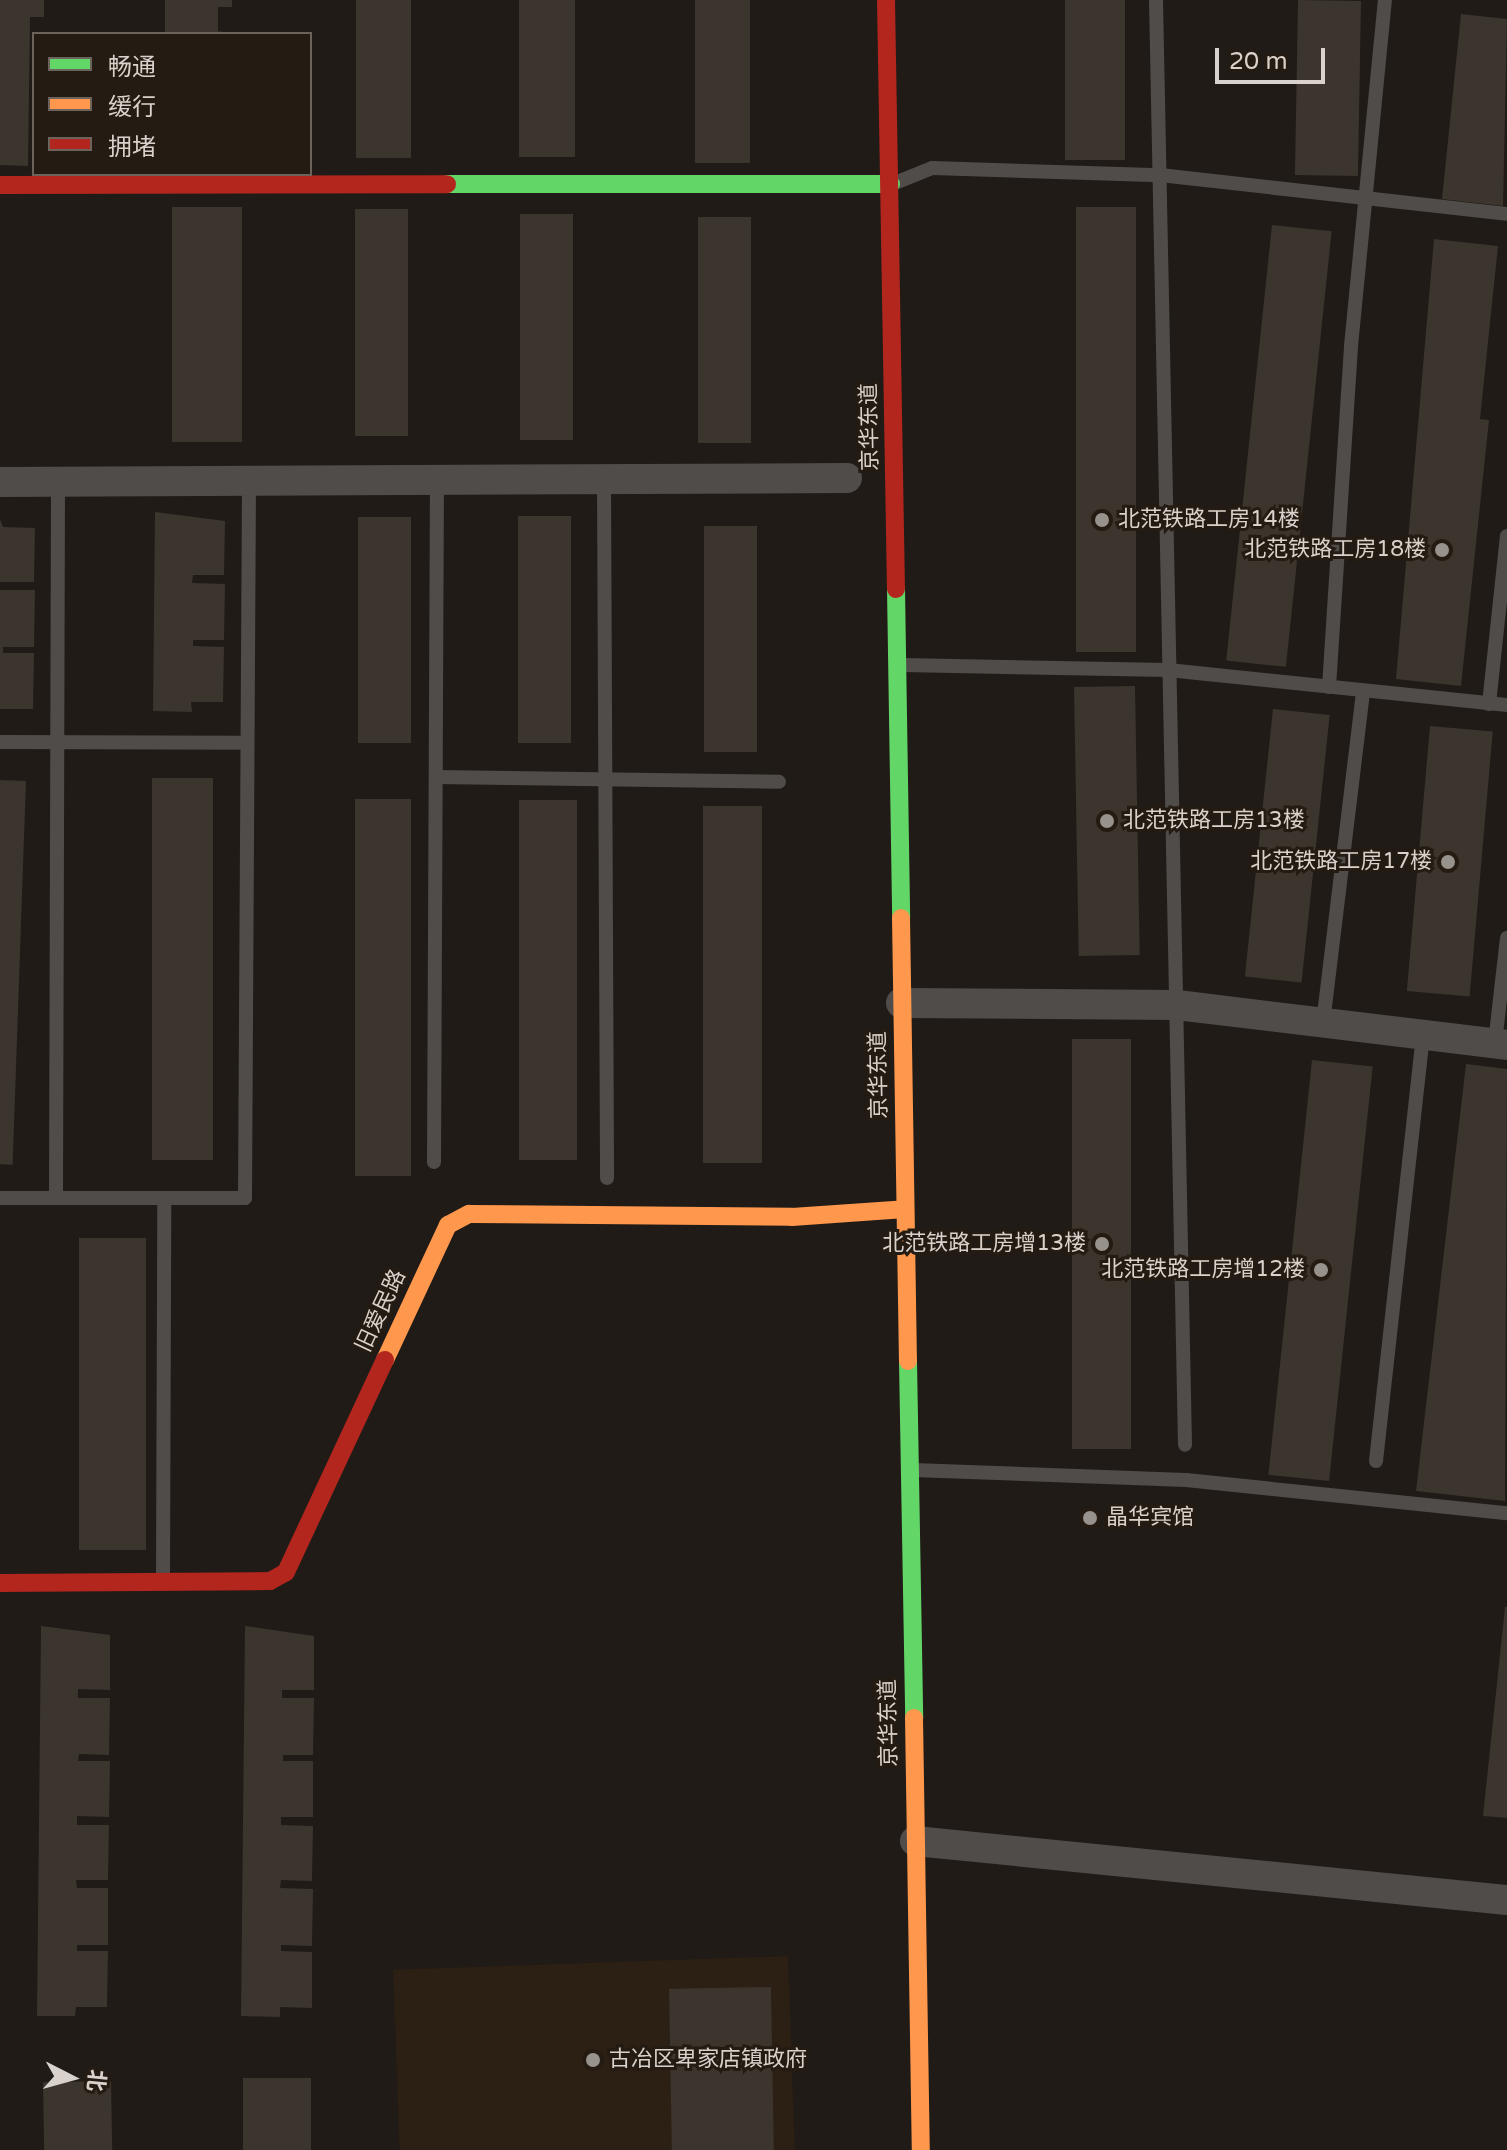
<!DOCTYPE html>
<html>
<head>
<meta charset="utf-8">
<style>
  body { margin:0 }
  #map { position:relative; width:1507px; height:2150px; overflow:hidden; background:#201b16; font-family:"Varela Round","Noto Sans SC",sans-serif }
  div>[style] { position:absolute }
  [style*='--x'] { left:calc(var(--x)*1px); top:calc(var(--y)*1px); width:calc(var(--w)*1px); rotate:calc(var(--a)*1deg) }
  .built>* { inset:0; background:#2c1f13; transform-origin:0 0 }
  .building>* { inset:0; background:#3b352e; transform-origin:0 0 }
  .lane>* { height:14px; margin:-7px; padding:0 7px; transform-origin:7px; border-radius:7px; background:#4f4c4a }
  .street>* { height:30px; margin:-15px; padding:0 15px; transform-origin:15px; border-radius:15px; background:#4f4c4a }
  .fast>* { height:18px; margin:-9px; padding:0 9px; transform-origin:9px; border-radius:9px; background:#63d668 }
  .slow>* { height:18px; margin:-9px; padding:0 9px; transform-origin:9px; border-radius:9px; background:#ff974d }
  .jam>* { height:18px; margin:-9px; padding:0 9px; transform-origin:9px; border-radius:9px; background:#b3261e }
  .dots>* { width:22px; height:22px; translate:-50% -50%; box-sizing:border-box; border:4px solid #241b12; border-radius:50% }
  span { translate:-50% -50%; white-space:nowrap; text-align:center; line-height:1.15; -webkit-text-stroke:6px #241b12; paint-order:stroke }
  .street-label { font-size:22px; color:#d9d2cc }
  .poi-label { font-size:22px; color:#d9d2cc }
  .left { translate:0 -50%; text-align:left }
  .right { translate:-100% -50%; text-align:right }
  .legend { position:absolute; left:32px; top:32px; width:280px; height:144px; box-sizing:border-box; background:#241b12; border:2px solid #6c645c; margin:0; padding:10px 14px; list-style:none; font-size:24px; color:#d9d2cc }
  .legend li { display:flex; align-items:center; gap:16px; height:40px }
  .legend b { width:40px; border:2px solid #6c645c }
  .north { position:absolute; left:32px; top:2038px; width:80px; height:80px; -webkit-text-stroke:6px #241b12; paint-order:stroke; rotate:96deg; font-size:22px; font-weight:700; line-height:32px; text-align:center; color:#d9d2cc }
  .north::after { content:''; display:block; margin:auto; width:28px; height:36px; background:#d9d2cc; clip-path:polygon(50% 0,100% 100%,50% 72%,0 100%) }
  .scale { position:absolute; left:1215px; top:48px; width:110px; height:36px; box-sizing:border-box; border:4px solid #d9d2cc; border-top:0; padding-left:10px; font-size:24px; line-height:28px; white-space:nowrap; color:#d9d2cc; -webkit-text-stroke:6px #241b12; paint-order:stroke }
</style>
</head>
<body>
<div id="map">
  <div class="built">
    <div style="left:788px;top:1956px;width:194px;height:395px;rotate:88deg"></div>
  </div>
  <div class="building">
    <div style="clip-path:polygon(0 0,44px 0,44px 17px,30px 17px,28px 166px,0 165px)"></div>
    <div style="clip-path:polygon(165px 0,232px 0,232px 7px,218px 7px,218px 31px,232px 34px,165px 34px)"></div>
    <div style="left:356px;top:0;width:55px;height:158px"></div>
    <div style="left:519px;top:0;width:56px;height:157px"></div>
    <div style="left:695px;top:0;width:55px;height:163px"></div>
    <div style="left:1065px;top:0;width:60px;height:160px"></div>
    <div style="left:1298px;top:0;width:63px;height:175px;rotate:1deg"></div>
    <div style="clip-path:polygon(1461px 14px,1507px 19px,1503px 206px,1442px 199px)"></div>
    <div style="left:172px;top:207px;width:70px;height:235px"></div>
    <div style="left:1076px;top:207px;width:60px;height:445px"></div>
    <div style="left:355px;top:209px;width:53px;height:227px"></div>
    <div style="left:520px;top:214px;width:53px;height:226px"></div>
    <div style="left:698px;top:217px;width:53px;height:226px"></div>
    <div style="left:1272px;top:225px;width:60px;height:438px;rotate:6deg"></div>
    <div style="clip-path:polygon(1434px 239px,1498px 246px,1480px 419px,1489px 420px,1461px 686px,1396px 679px)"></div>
    <div style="clip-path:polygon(155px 512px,225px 521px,224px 575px,193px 575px,192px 583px,225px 584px,224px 640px,193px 640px,193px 646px,224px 647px,223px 702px,191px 702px,192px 712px,153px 711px)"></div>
    <div style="left:518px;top:516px;width:53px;height:227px"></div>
    <div style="left:358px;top:517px;width:53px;height:226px"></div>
    <div style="clip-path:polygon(0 519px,3px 527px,35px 528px,34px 582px,0 582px)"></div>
    <div style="left:704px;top:526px;width:53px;height:226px"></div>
    <div style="clip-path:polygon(0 590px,35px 590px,34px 647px,3px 647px,3px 653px,34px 653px,33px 709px,0 709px)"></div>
    <div style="left:1135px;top:686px;width:269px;height:61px;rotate:89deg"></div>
    <div style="left:1273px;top:709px;width:57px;height:269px;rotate:6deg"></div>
    <div style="left:1430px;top:726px;width:63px;height:266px;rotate:5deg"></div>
    <div style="left:152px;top:778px;width:61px;height:382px"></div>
    <div style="left:0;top:780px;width:26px;height:384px;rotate:2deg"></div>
    <div style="left:355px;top:799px;width:56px;height:377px"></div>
    <div style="left:577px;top:800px;width:360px;height:58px;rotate:90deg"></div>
    <div style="left:762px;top:806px;width:357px;height:59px;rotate:90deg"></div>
    <div style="left:1072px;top:1039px;width:59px;height:410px"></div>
    <div style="left:1312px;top:1060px;width:61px;height:417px;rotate:6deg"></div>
    <div style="clip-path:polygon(1466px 1064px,1507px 1069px,1505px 1501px,1416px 1491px)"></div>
    <div style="left:79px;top:1238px;width:67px;height:312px"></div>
    <div style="clip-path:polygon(1505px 1607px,1507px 1607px,1507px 1818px,1483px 1816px)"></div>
    <div style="clip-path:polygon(41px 1626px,110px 1635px,110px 1690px,78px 1689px,78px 1698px,110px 1698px,109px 1755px,79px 1754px,78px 1761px,110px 1761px,109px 1817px,77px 1816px,77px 1825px,109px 1825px,108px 1880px,76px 1880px,77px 1888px,108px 1888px,108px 1945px,77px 1945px,77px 1951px,108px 1951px,107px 2007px,76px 2007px,75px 2016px,37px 2016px)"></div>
    <div style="clip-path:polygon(245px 1626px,314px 1636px,314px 1690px,282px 1690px,282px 1698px,314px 1698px,313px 1755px,283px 1755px,283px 1761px,313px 1761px,313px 1817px,281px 1817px,281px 1825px,313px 1826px,312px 1881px,281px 1880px,280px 1888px,313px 1889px,312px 1946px,281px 1945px,281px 1951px,312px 1952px,312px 2008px,280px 2007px,280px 2017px,241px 2016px)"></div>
    <div style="left:771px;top:1987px;width:163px;height:102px;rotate:89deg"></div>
    <div style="left:243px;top:2078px;width:68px;height:72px"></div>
    <div style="left:111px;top:2081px;width:69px;height:68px;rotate:89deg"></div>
  </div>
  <div class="lane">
    <div style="--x:1156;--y:0;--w:1445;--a:88.85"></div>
    <div style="--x:895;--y:183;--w:40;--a:-22"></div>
    <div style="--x:932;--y:168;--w:228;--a:1.8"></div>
    <div style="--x:1160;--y:175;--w:349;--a:6.4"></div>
    <div style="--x:604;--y:479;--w:699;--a:89.75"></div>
    <div style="--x:902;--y:665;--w:266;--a:1.1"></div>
    <div style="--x:1168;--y:670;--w:341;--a:5.9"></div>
    <div style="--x:1329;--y:687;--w:342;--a:-86.3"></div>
    <div style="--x:1351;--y:346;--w:348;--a:-84.4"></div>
    <div style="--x:1489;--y:704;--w:169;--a:-83.9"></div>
    <div style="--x:0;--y:742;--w:247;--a:0.2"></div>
    <div style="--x:436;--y:777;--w:343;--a:0.8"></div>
    <div style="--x:1323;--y:1023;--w:334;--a:-83.1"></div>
    <div style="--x:1495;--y:1043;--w:106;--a:-83.5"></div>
    <div style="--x:434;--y:1162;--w:683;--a:-89.75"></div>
    <div style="--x:0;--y:1198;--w:245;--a:0"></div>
    <div style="--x:245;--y:1198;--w:719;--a:-89.68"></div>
    <div style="--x:56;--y:1198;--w:715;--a:-89.84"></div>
    <div style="--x:1376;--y:1461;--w:429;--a:-83.7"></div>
    <div style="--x:913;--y:1470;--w:273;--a:2.1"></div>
    <div style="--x:1186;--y:1480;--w:323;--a:5.9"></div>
    <div style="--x:163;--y:1578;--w:380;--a:-89.8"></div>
  </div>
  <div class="street">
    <div style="--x:0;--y:482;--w:847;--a:-0.27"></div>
    <div style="--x:901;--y:1003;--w:276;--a:0.4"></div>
    <div style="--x:1177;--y:1005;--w:332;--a:6.9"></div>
    <div style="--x:915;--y:1841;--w:595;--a:5.69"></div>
  </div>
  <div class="fast">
    <div style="--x:447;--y:184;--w:444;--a:0"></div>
    <div style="--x:896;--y:589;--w:329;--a:89.1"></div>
    <div style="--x:908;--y:1361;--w:357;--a:89"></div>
  </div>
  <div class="slow">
    <div style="--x:901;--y:918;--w:443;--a:89.1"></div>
    <div style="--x:385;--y:1360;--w:149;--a:-65"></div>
    <div style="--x:448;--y:1225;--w:24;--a:-28"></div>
    <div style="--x:469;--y:1214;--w:323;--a:0.5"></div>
    <div style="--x:792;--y:1217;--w:113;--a:-4"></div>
    <div style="--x:914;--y:1718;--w:432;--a:89.1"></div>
  </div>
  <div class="jam">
    <div style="--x:886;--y:0;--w:589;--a:89.03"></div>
    <div style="--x:0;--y:185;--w:447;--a:-0.1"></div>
    <div style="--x:0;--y:1583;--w:270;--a:-0.4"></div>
    <div style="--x:270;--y:1581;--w:18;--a:-29"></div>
    <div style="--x:286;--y:1572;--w:234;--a:-65"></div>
  </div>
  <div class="dots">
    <div style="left:1102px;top:520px;background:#98928c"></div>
    <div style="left:1442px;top:550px;background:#98928c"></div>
    <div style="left:1107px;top:821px;background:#98928c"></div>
    <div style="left:1448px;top:862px;background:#98928c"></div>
    <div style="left:1102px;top:1244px;background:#98928c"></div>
    <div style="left:1321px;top:1270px;background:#98928c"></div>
    <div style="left:1090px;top:1518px;background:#98928c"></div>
    <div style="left:593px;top:2060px;background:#98928c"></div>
  </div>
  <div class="street-label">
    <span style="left:870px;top:427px;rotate:-91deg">京华东道</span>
    <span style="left:879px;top:1075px;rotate:-91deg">京华东道</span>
    <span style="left:381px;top:1311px;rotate:-65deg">旧爱民路</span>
    <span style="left:889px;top:1723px;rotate:-91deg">京华东道</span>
  </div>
  <div class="poi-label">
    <span class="left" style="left:1118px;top:520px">北范铁路工房14楼</span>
    <span class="right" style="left:1426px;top:550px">北范铁路工房18楼</span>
    <span class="left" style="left:1123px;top:821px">北范铁路工房13楼</span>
    <span class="right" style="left:1432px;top:862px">北范铁路工房17楼</span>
    <span class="right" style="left:1086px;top:1244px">北范铁路工房增13楼</span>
    <span class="right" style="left:1305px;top:1270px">北范铁路工房增12楼</span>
    <span class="left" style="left:1106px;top:1518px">晶华宾馆</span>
    <span class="left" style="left:609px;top:2060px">古冶区卑家店镇政府</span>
  </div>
  <ul class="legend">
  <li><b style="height:10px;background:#63d668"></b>畅通</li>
  <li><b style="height:10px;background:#ff974d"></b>缓行</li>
  <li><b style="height:10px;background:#b3261e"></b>拥堵</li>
  </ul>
  <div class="north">北</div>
  <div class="scale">20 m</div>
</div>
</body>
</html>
